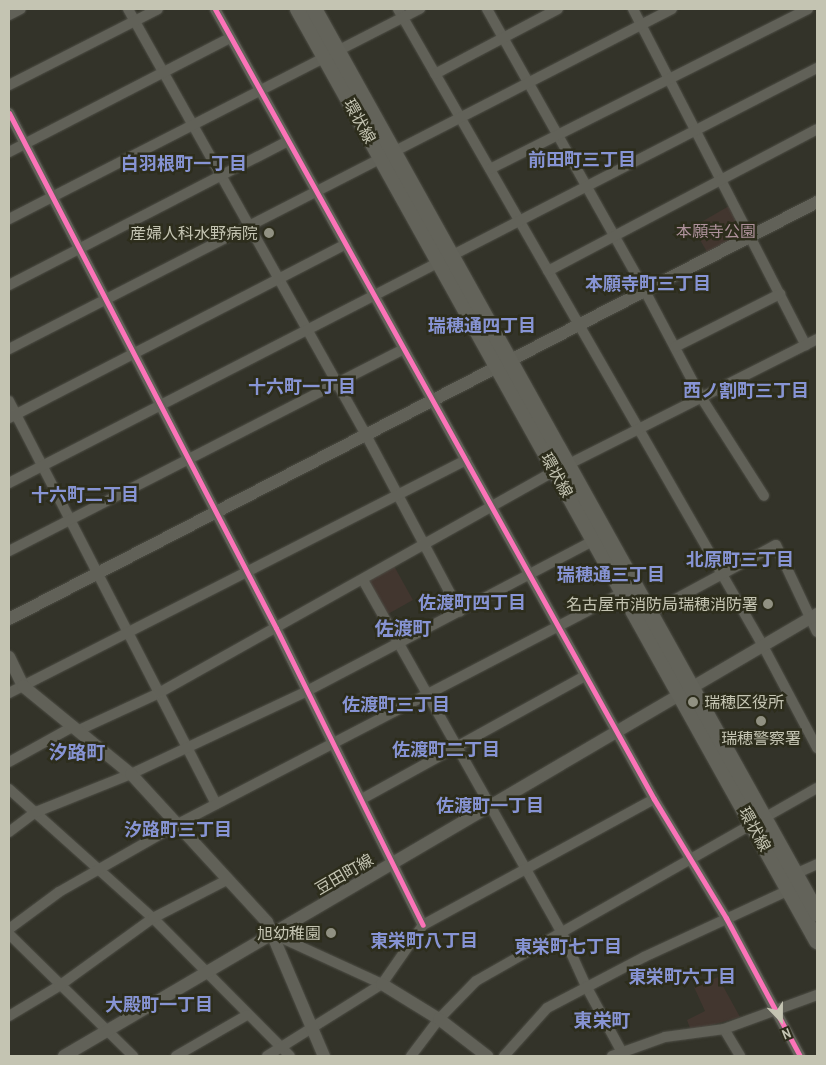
<!DOCTYPE html>
<html>
<head>
<meta charset="utf-8">
<style>
  body { margin:0 }
  #map { position:relative; width:826px; height:1065px; overflow:hidden; background:#333329; font-family:"Archivo Narrow","Noto Sans JP",sans-serif }
  div>[style] { position:absolute }
  [style*='--x'] { left:calc(var(--x)*1px); top:calc(var(--y)*1px); width:calc(var(--w)*1px); rotate:calc(var(--a)*1deg) }
  .green>* { inset:0; background:#42362f; transform-origin:0 0 }
  .roads { filter:drop-shadow(0 0 1px #4e4e46) drop-shadow(0 0 1px #4e4e46) }
  .minor>* { height:10px; margin:-5px; padding:0 5px; transform-origin:5px; border-radius:5px; background:#616158 }
  .tertiary>* { height:12px; margin:-6px; padding:0 6px; transform-origin:6px; border-radius:6px; background:#616158 }
  .primary>* { height:16px; margin:-8px; padding:0 8px; transform-origin:8px; border-radius:8px; background:#63635a }
  .cycleway>* { height:5px; margin:-2.5px; padding:0 2.5px; transform-origin:2.5px; border-radius:2.5px; background:#fb73b8 }
  .dots>* { width:14px; height:14px; translate:-50% -50%; box-sizing:border-box; border:2px solid #2d2d1c; border-radius:50% }
  span { translate:-50% -50%; white-space:nowrap; text-align:center; line-height:1.15; -webkit-text-stroke:5px #2d2d1c; paint-order:stroke }
  .street-label { font-size:16px; color:#c4c4b2 }
  .park-label { font-size:16px; color:#ae919b }
  .poi-label { font-size:16px; color:#c4c4b2 }
  .right { translate:-100% -50%; text-align:right }
  .left { translate:0 -50%; text-align:left }
  .neighbourhood-label { font-size:18px; color:#8794d4; font-weight:700 }
  .quarter-label { font-size:19px; color:#8794d4; font-weight:700 }
  .frame { position:absolute; inset:0; border:10px solid #c4c4b2; pointer-events:none }
  .north { position:absolute; left:756px; top:995px; width:50px; height:50px; -webkit-text-stroke:4px #2d2d1c; paint-order:stroke; rotate:158deg; font-size:14px; font-weight:700; line-height:20px; text-align:center; color:#c4c4b2 }
  .north::after { content:''; display:block; margin:auto; width:18px; height:22px; background:#c4c4b2; clip-path:polygon(50% 0,100% 100%,50% 72%,0 100%) }
</style>
</head>
<body>
<div id="map">
  <div class="green">
    <div style="left:729px;top:206px;width:32px;height:42px;rotate:60deg"></div>
    <div style="left:394px;top:566px;width:39px;height:30px;rotate:61deg"></div>
    <div style="clip-path:polygon(718px 977px,740px 1017px,691px 1031px,687px 1020px,705px 1011px,694px 987px)"></div>
  </div>
  <div class="roads">
    <div class="minor">
      <div style="--x:128;--y:9;--w:488;--a:60.8"></div>
      <div style="--x:366;--y:435;--w:200;--a:62"></div>
      <div style="--x:215;--y:9;--w:904;--a:60.94"></div>
      <div style="--x:654;--y:799;--w:139;--a:58.8"></div>
      <div style="--x:726;--y:918;--w:157;--a:61.8"></div>
      <div style="--x:398;--y:9;--w:732;--a:60.18"></div>
      <div style="--x:762;--y:644;--w:118;--a:62.1"></div>
      <div style="--x:487;--y:9;--w:323;--a:60.7"></div>
      <div style="--x:645;--y:291;--w:120;--a:62.2"></div>
      <div style="--x:701;--y:397;--w:117;--a:57.5"></div>
      <div style="--x:633;--y:9;--w:378;--a:62.8"></div>
      <div style="--x:9;--y:15;--w:13;--a:-27"></div>
      <div style="--x:435;--y:74;--w:139;--a:-27.9"></div>
      <div style="--x:9;--y:85;--w:167;--a:-27"></div>
      <div style="--x:9;--y:113;--w:580;--a:62.6"></div>
      <div style="--x:276;--y:628;--w:331;--a:63.7"></div>
      <div style="--x:9;--y:152;--w:249;--a:-27.3"></div>
      <div style="--x:490;--y:169;--w:356;--a:-26.7"></div>
      <div style="--x:9;--y:219;--w:462;--a:-27.1"></div>
      <div style="--x:548;--y:271;--w:304;--a:-27.8"></div>
      <div style="--x:9;--y:285;--w:314;--a:-27.3"></div>
      <div style="--x:675;--y:347;--w:118;--a:-26.8"></div>
      <div style="--x:9;--y:349;--w:745;--a:-27.15"></div>
      <div style="--x:9;--y:401;--w:453;--a:62.8"></div>
      <div style="--x:9;--y:418;--w:379;--a:-27.3"></div>
      <div style="--x:569;--y:464;--w:278;--a:-26.7"></div>
      <div style="--x:9;--y:483;--w:908;--a:-27.19"></div>
      <div style="--x:9;--y:551;--w:443;--a:-27.1"></div>
      <div style="--x:363;--y:580;--w:403;--a:60.6"></div>
      <div style="--x:561;--y:931;--w:60;--a:65.6"></div>
      <div style="--x:586;--y:986;--w:80;--a:61.5"></div>
      <div style="--x:650;--y:613;--w:143;--a:-28.4"></div>
      <div style="--x:776;--y:545;--w:96;--a:64.8"></div>
      <div style="--x:9;--y:693;--w:513;--a:-27.01"></div>
      <div style="--x:79;--y:730;--w:88;--a:-24.8"></div>
      <div style="--x:159;--y:693;--w:453;--a:-29.3"></div>
      <div style="--x:9;--y:762;--w:74;--a:-29"></div>
      <div style="--x:9;--y:789;--w:193;--a:41.9"></div>
      <div style="--x:153;--y:918;--w:194;--a:45.2"></div>
      <div style="--x:362;--y:799;--w:255;--a:-28.9"></div>
      <div style="--x:764;--y:818;--w:61;--a:-29.5"></div>
      <div style="--x:9;--y:832;--w:34;--a:-37"></div>
      <div style="--x:36;--y:812;--w:102;--a:-21.8"></div>
      <div style="--x:131;--y:774;--w:195;--a:-25.2"></div>
      <div style="--x:307;--y:691;--w:323;--a:-27.7"></div>
      <div style="--x:795;--y:874;--w:24;--a:-24"></div>
      <div style="--x:9;--y:929;--w:62;--a:-36.5"></div>
      <div style="--x:59;--y:892;--w:137;--a:-29.7"></div>
      <div style="--x:178;--y:824;--w:500;--a:-27.49"></div>
      <div style="--x:9;--y:934;--w:174;--a:44.5"></div>
      <div style="--x:273;--y:934;--w:120;--a:24.6"></div>
      <div style="--x:9;--y:1016;--w:58;--a:-31"></div>
      <div style="--x:59;--y:986;--w:116;--a:-35.9"></div>
      <div style="--x:153;--y:918;--w:85;--a:-27.2"></div>
      <div style="--x:724;--y:1029;--w:31;--a:59"></div>
      <div style="--x:176;--y:1056;--w:82;--a:-30"></div>
      <div style="--x:267;--y:1056;--w:136;--a:-32.1"></div>
      <div style="--x:382;--y:984;--w:72;--a:-55.2"></div>
      <div style="--x:423;--y:925;--w:263;--a:-28.6"></div>
      <div style="--x:411;--y:1056;--w:46;--a:-52.9"></div>
      <div style="--x:439;--y:1019;--w:53;--a:-45.8"></div>
      <div style="--x:476;--y:981;--w:318;--a:-29.6"></div>
      <div style="--x:504;--y:1056;--w:64;--a:-48.1"></div>
      <div style="--x:547;--y:1008;--w:110;--a:-27.7"></div>
      <div style="--x:644;--y:957;--w:160;--a:-24.8"></div>
      <div style="--x:612;--y:1056;--w:56;--a:-19.7"></div>
      <div style="--x:665;--y:1037;--w:60;--a:-7.7"></div>
      <div style="--x:724;--y:1029;--w:99;--a:-20.1"></div>
    </div>
    <div class="tertiary">
      <div style="--x:9;--y:619;--w:909;--a:-27.3"></div>
      <div style="--x:9;--y:657;--w:32;--a:64"></div>
      <div style="--x:23;--y:686;--w:139;--a:39.2"></div>
      <div style="--x:131;--y:774;--w:201;--a:47.4"></div>
      <div style="--x:267;--y:922;--w:146;--a:67"></div>
      <div style="--x:382;--y:984;--w:67;--a:31.6"></div>
      <div style="--x:439;--y:1019;--w:61;--a:37.6"></div>
      <div style="--x:64;--y:1056;--w:873;--a:-30.41"></div>
    </div>
    <div class="primary">
      <div style="--x:298;--y:9;--w:1067;--a:60.89"></div>
      <div style="--x:314;--y:9;--w:1035;--a:60.91"></div>
    </div>
  </div>
  <div class="cycleway">
    <div style="--x:215;--y:9;--w:904;--a:60.94"></div>
    <div style="--x:654;--y:799;--w:139;--a:58.8"></div>
    <div style="--x:726;--y:918;--w:157;--a:61.8"></div>
    <div style="--x:9;--y:113;--w:580;--a:62.6"></div>
    <div style="--x:276;--y:628;--w:331;--a:63.7"></div>
  </div>
  <div class="dots">
    <div style="left:269px;top:233px;background:#919182"></div>
    <div style="left:768px;top:604px;background:#919182"></div>
    <div style="left:693px;top:702px;background:#919182"></div>
    <div style="left:761px;top:721px;background:#919182"></div>
    <div style="left:331px;top:933px;background:#919182"></div>
  </div>
  <div class="street-label">
    <span style="left:360px;top:121px;rotate:61deg">環状線</span>
    <span style="left:557px;top:475px;rotate:61deg">環状線</span>
    <span style="left:755px;top:829px;rotate:61deg">環状線</span>
    <span style="left:344px;top:874px;rotate:-30deg">豆田町線</span>
  </div>
  <div class="park-label">
    <span style="left:716px;top:231px">本願寺公園</span>
  </div>
  <div class="poi-label">
    <span class="right" style="left:258px;top:233px">産婦人科水野病院</span>
    <span class="right" style="left:758px;top:604px">名古屋市消防局瑞穂消防署</span>
    <span class="left" style="left:704px;top:702px">瑞穂区役所</span>
    <span style="left:761px;top:738px">瑞穂警察署</span>
    <span class="right" style="left:321px;top:933px">旭幼稚園</span>
  </div>
  <div class="neighbourhood-label">
    <span style="left:582px;top:160px">前田町三丁目</span>
    <span style="left:184px;top:164px">白羽根町一丁目</span>
    <span style="left:648px;top:284px">本願寺町三丁目</span>
    <span style="left:482px;top:326px">瑞穂通四丁目</span>
    <span style="left:302px;top:387px">十六町一丁目</span>
    <span style="left:746px;top:391px">西ノ割町三丁目</span>
    <span style="left:85px;top:495px">十六町二丁目</span>
    <span style="left:740px;top:560px">北原町三丁目</span>
    <span style="left:611px;top:575px">瑞穂通三丁目</span>
    <span style="left:472px;top:603px">佐渡町四丁目</span>
    <span style="left:396px;top:705px">佐渡町三丁目</span>
    <span style="left:446px;top:750px">佐渡町二丁目</span>
    <span style="left:490px;top:806px">佐渡町一丁目</span>
    <span style="left:178px;top:830px">汐路町三丁目</span>
    <span style="left:424px;top:941px">東栄町八丁目</span>
    <span style="left:568px;top:947px">東栄町七丁目</span>
    <span style="left:682px;top:977px">東栄町六丁目</span>
    <span style="left:159px;top:1005px">大殿町一丁目</span>
  </div>
  <div class="quarter-label">
    <span style="left:403px;top:629px">佐渡町</span>
    <span style="left:77px;top:753px">汐路町</span>
    <span style="left:602px;top:1021px">東栄町</span>
  </div>
  <div class="frame"></div>
  <div class="north">N</div>
</div>
</body>
</html>
